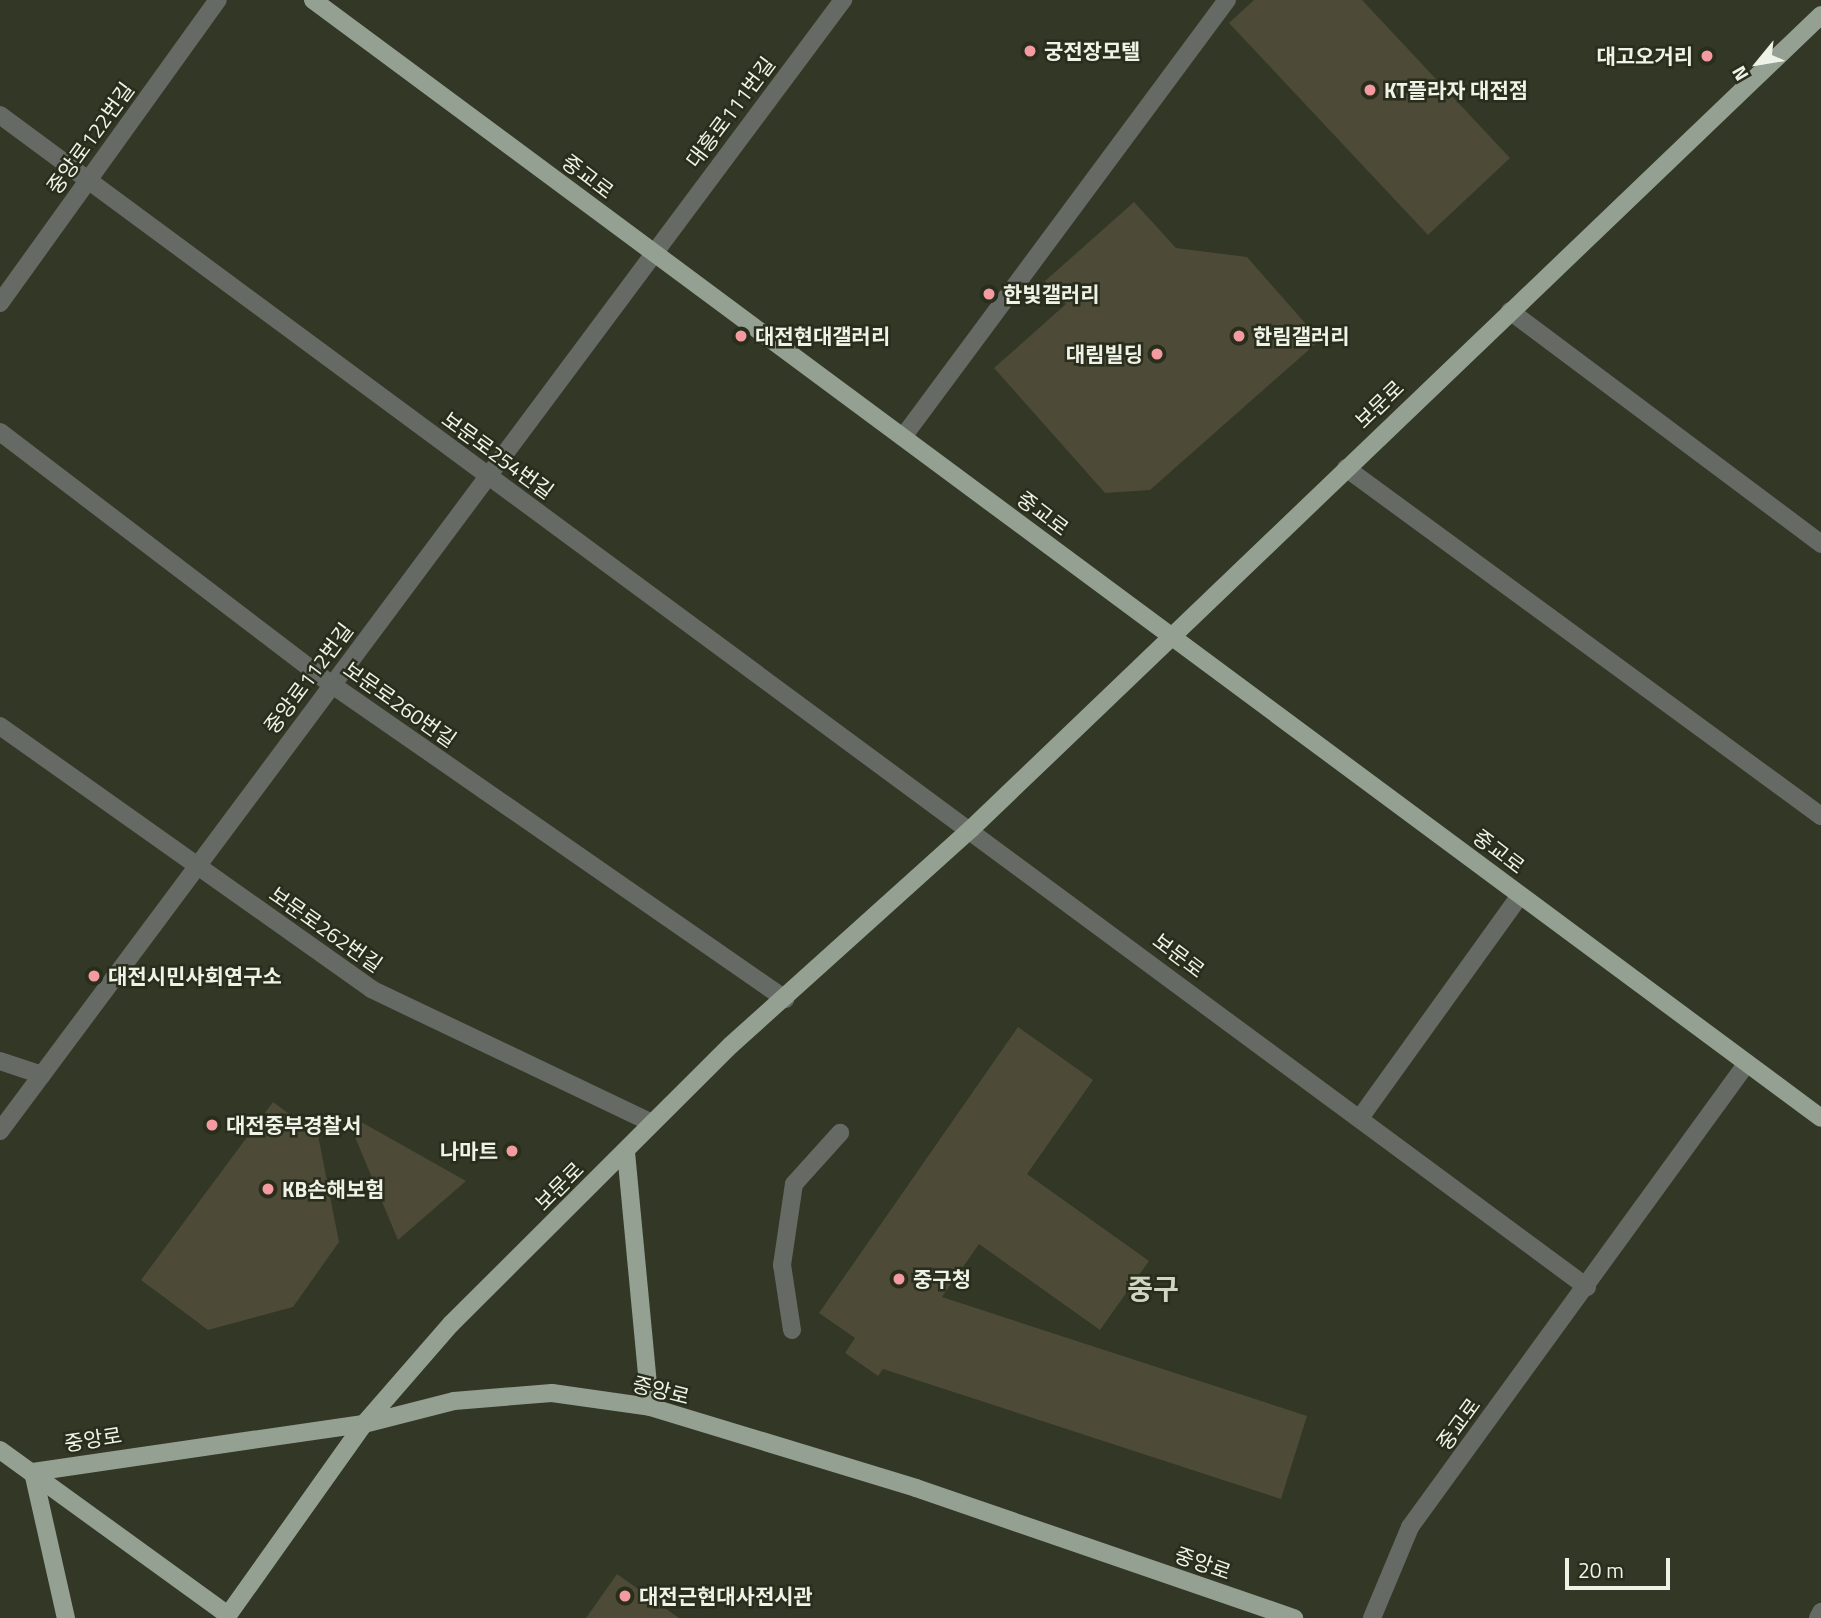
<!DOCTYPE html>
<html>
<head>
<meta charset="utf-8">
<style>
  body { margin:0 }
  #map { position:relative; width:1821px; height:1618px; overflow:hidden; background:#333726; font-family:"Titillium Web","Noto Sans KR",sans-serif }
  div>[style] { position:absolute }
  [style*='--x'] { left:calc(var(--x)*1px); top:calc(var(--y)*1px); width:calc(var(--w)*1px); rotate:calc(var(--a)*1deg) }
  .building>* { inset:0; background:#4d4a37 }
  .minor>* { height:18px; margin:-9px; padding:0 9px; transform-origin:9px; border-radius:9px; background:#656b64 }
  .major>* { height:18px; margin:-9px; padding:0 9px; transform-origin:9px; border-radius:9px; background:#94a192 }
  .dots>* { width:19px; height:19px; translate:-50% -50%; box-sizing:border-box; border:4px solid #292d1c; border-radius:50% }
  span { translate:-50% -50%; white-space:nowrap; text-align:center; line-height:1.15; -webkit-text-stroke:5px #292d1c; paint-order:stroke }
  .poi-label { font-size:21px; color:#eff2e7; font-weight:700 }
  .left { translate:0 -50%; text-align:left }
  .right { translate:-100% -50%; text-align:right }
  .street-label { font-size:21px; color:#eff2e7 }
  .district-label { font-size:28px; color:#d0d6c1; font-weight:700 }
  .north { position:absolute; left:1723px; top:28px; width:70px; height:70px; -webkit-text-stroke:5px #292d1c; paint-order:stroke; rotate:240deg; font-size:19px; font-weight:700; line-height:28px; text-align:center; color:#eff2e7 }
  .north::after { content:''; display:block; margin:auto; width:24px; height:32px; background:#eff2e7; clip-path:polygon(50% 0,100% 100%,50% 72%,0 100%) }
  .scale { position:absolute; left:1565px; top:1558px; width:105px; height:32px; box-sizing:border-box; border:4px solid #eff2e7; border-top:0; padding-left:9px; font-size:21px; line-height:24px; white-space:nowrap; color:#eff2e7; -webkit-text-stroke:5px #292d1c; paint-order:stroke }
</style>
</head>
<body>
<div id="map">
  <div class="building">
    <div style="clip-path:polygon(1254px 0,1362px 0,1510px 158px,1428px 235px,1229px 23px)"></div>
    <div style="clip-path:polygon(1134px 202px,1176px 248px,1247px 257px,1320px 340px,1150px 490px,1105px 493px,994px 368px,1066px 304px,1045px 281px)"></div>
    <div style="clip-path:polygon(1018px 1027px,1093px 1080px,1027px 1174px,1149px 1261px,1100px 1330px,979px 1244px,942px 1297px,1307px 1416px,1281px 1499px,883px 1369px,878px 1376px,845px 1353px,855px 1338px,819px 1313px)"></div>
    <div style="clip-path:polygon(273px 1102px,318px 1135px,339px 1242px,293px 1307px,208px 1330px,141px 1280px)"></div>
    <div style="clip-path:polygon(356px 1119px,466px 1181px,398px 1240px,350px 1125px)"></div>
    <div style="clip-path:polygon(617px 1574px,679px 1618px,586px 1618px)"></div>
  </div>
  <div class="minor">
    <div style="--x:0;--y:115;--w:1973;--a:36.45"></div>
    <div style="--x:0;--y:303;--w:373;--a:-54.3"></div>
    <div style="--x:1510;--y:311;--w:389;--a:36.8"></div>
    <div style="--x:0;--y:432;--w:416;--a:37.3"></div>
    <div style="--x:331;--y:684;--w:553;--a:34.75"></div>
    <div style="--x:903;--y:437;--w:544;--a:-53.45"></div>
    <div style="--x:1346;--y:468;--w:589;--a:36.23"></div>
    <div style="--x:0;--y:726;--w:455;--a:35.3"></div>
    <div style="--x:371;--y:989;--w:311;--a:25.5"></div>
    <div style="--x:0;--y:1061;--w:44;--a:18.4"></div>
    <div style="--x:1360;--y:1118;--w:274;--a:-54.3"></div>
    <div style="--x:0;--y:1131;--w:1411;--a:-53.3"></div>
    <div style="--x:792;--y:1330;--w:66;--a:-98.7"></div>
    <div style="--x:782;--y:1265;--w:82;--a:-81.6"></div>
    <div style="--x:794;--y:1184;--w:69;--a:-48"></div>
    <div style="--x:1372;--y:1618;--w:99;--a:-67.3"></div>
    <div style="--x:1410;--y:1527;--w:573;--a:-54.01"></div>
    <div style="--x:1818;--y:1618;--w:7;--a:-63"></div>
  </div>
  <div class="major">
    <div style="--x:313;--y:0;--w:1877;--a:36.55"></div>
    <div style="--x:626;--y:1152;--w:256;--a:84.6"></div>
    <div style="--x:0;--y:1450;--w:281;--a:35.9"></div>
    <div style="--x:33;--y:1472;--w:334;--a:-8.3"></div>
    <div style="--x:364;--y:1424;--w:93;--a:-14.3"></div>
    <div style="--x:454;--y:1401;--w:98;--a:-4.7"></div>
    <div style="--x:552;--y:1393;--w:99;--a:8.1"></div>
    <div style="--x:650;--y:1407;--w:278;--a:16.9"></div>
    <div style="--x:916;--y:1488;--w:400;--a:19"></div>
    <div style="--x:33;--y:1472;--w:150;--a:77.3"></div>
    <div style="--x:226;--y:1618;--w:238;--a:-54.6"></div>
    <div style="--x:364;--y:1424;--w:133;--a:-49"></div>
    <div style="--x:451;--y:1324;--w:395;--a:-44.9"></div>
    <div style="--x:731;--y:1045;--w:323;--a:-42"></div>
    <div style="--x:971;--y:829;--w:1177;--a:-43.76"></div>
  </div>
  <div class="dots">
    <div style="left:1030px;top:51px;background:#f49aa1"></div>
    <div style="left:1707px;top:56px;background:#f49aa1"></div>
    <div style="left:1370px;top:90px;background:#f49aa1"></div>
    <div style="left:989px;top:294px;background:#f49aa1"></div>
    <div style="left:741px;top:336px;background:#f49aa1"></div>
    <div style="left:1239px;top:336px;background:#f49aa1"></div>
    <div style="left:1157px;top:354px;background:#f49aa1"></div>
    <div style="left:94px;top:976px;background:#f49aa1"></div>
    <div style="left:212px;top:1125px;background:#f49aa1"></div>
    <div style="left:512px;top:1151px;background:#f49aa1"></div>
    <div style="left:268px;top:1189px;background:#f49aa1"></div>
    <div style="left:899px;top:1279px;background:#f49aa1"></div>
    <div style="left:625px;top:1596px;background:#f49aa1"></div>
  </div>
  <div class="poi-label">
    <span class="left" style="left:1044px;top:51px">궁전장모텔</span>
    <span class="right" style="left:1693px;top:56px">대고오거리</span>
    <span class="left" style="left:1384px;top:90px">KT플라자 대전점</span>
    <span class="left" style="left:1003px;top:294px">한빛갤러리</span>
    <span class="left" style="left:755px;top:336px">대전현대갤러리</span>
    <span class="left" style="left:1253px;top:336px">한림갤러리</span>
    <span class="right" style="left:1143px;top:354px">대림빌딩</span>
    <span class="left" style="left:108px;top:976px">대전시민사회연구소</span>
    <span class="left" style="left:226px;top:1125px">대전중부경찰서</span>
    <span class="right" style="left:498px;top:1151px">나마트</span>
    <span class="left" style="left:282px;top:1189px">KB손해보험</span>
    <span class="left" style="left:913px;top:1279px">중구청</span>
    <span class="left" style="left:639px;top:1596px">대전근현대사전시관</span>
  </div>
  <div class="street-label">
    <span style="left:730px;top:112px;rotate:-53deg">대흥로111번길</span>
    <span style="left:90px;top:138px;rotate:-54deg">중앙로122번길</span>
    <span style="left:588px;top:176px;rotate:37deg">중교로</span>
    <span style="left:1379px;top:404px;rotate:-44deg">보문로</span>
    <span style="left:498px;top:455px;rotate:36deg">보문로254번길</span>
    <span style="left:1043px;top:513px;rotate:37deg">중교로</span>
    <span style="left:308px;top:678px;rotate:-53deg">중앙로112번길</span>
    <span style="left:400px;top:704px;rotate:35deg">보문로260번길</span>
    <span style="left:1499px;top:851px;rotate:37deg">중교로</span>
    <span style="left:326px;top:929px;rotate:35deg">보문로262번길</span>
    <span style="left:1179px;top:955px;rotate:37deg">보문로</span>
    <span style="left:559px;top:1186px;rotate:-45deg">보문로</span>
    <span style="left:661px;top:1390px;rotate:14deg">중앙로</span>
    <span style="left:1458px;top:1424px;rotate:-54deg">중교로</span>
    <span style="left:93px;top:1439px;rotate:-9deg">중앙로</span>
    <span style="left:1203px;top:1563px;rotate:19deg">중앙로</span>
  </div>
  <div class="district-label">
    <span style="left:1153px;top:1289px">중구</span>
  </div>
  <div class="north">N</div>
  <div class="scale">20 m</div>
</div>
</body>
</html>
